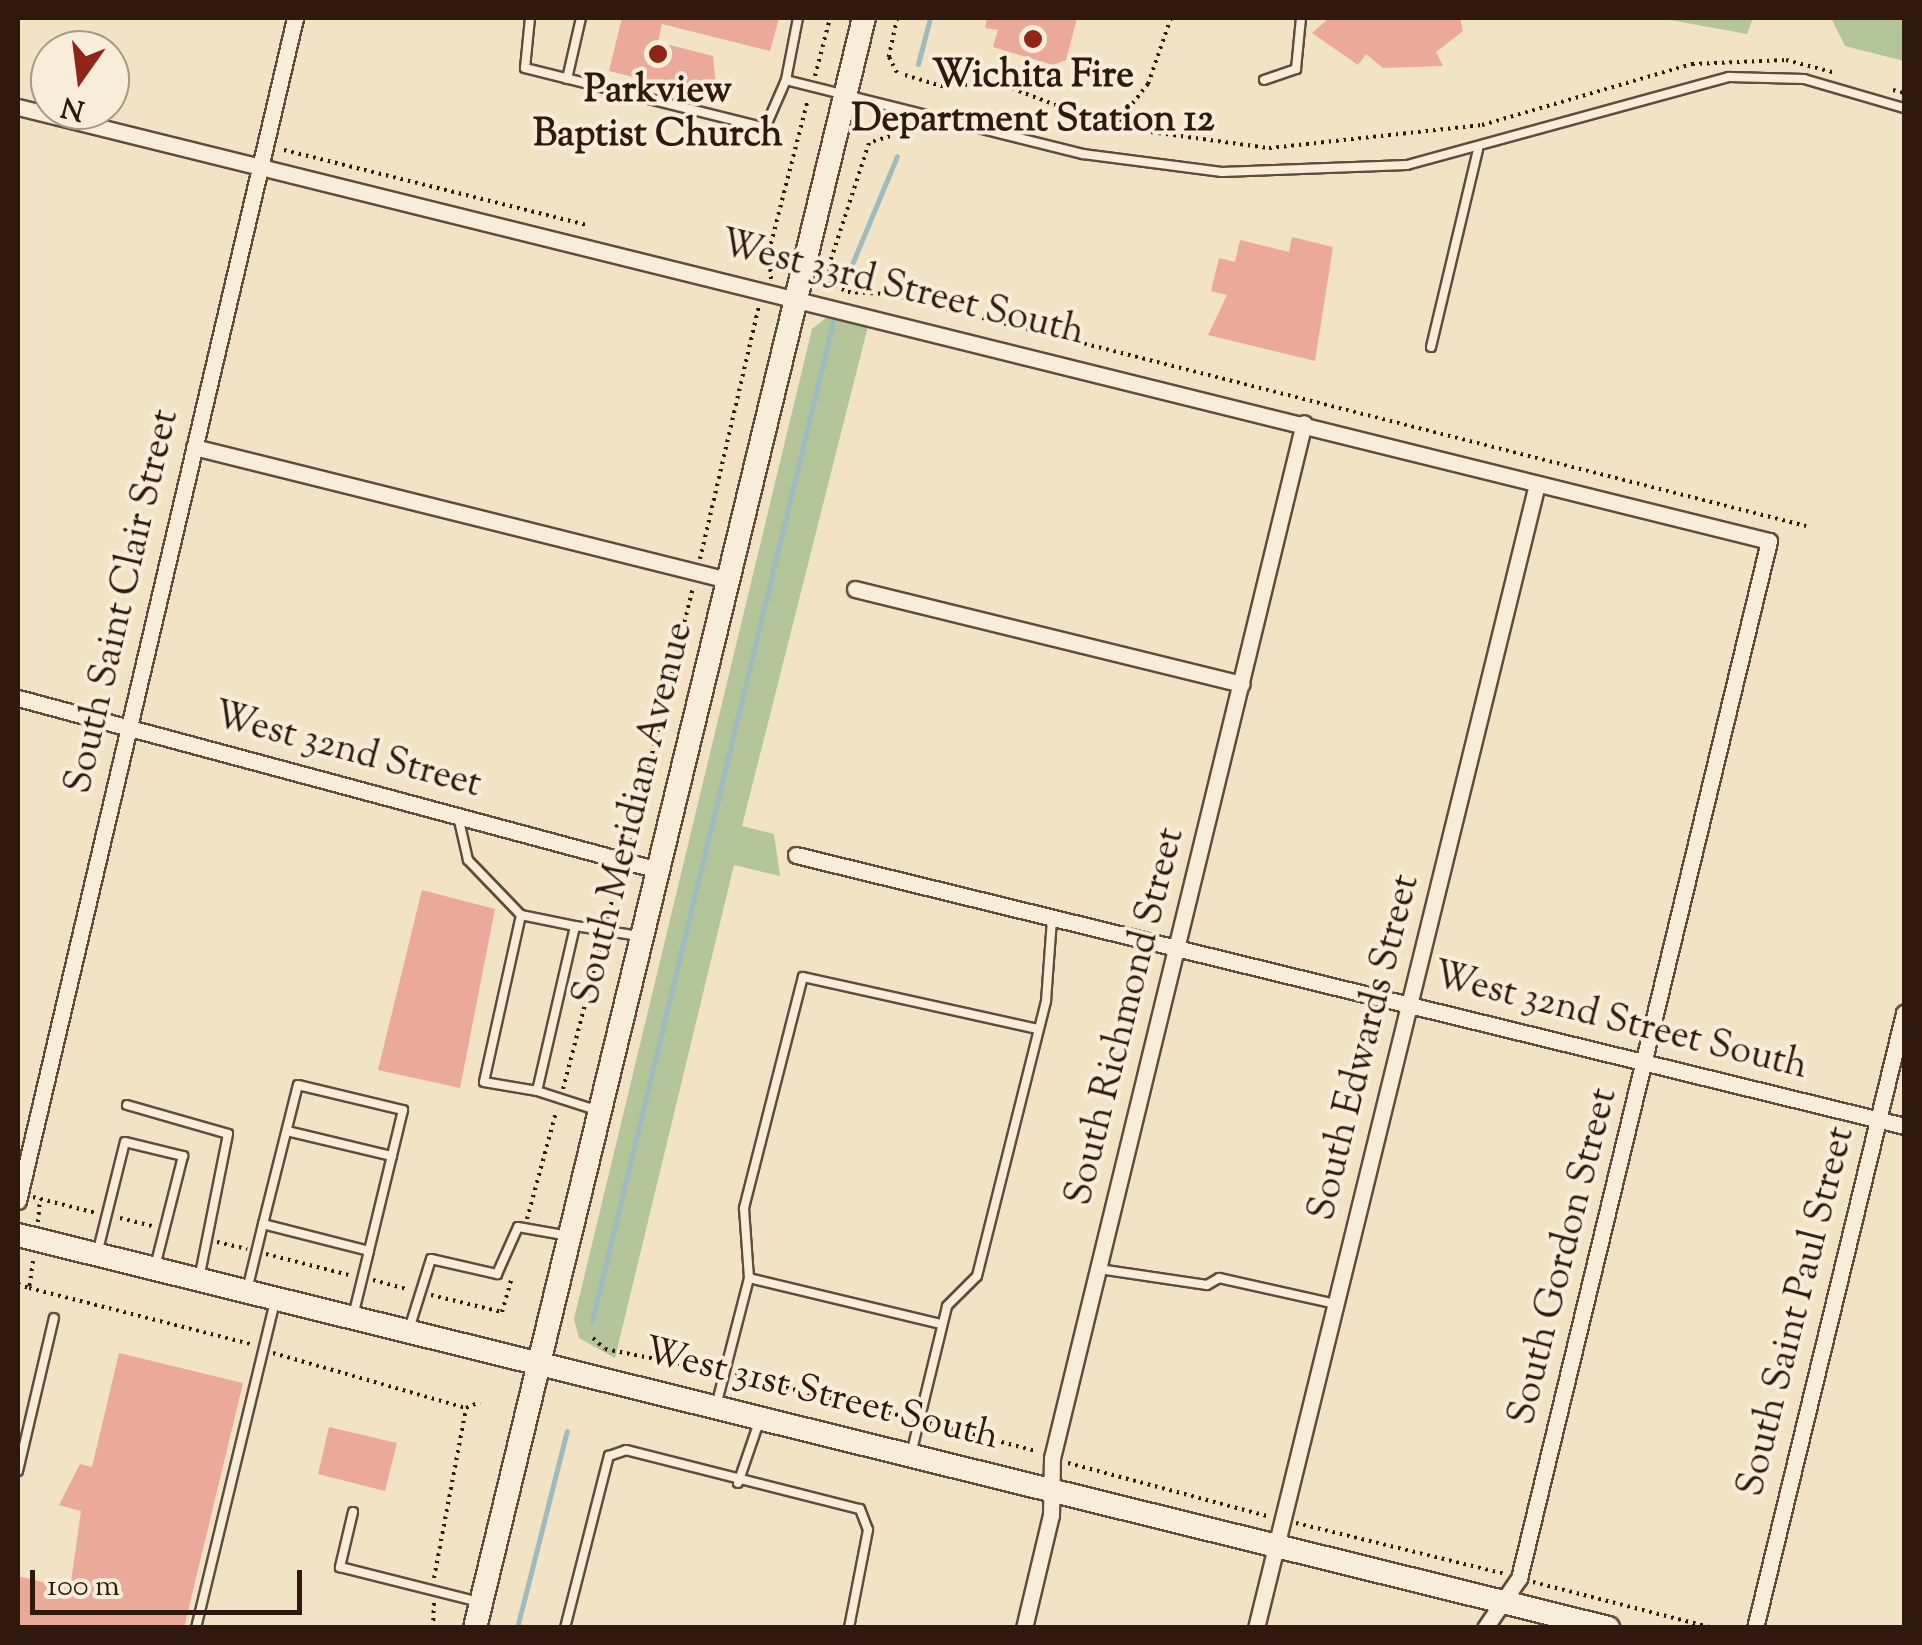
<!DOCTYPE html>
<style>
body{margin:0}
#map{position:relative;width:1922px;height:1645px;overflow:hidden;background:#f2e3c4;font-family:"Sorts Mill Goudy",serif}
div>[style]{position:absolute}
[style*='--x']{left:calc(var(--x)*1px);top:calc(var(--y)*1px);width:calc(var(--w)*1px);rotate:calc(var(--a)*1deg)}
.green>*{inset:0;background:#b4c599}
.stream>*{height:5px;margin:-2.5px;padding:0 2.5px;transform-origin:2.5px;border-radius:2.5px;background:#9fbbbe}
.building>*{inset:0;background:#eaa999}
.path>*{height:4px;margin-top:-2px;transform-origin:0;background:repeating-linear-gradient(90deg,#30180e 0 2.5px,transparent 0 7.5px)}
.roads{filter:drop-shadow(2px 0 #604b3c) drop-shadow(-2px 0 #604b3c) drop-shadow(0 2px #604b3c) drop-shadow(0 -2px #604b3c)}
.lane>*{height:8px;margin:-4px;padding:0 4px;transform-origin:4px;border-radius:4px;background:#f7edd9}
.street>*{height:15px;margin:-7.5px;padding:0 7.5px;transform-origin:7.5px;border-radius:7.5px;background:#f7edd9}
.secondary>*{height:22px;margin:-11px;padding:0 11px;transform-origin:11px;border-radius:11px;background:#f7edd9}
.dots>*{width:28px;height:28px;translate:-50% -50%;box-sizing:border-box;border:5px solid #f7edd9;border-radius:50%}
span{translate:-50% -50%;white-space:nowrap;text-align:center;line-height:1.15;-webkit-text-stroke:8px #f7edd9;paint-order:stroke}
.poi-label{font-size:38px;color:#30180e;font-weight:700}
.street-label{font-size:38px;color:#30180e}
.frame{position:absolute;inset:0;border:20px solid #30180e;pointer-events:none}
.north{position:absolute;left:30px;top:30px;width:100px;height:100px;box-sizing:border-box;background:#f7edd9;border:2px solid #a79888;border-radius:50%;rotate:194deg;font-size:28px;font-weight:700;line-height:40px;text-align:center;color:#30180e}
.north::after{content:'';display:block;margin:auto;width:35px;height:45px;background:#8f2418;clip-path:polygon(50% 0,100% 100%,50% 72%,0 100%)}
.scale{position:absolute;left:30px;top:1570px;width:272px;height:45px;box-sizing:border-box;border:5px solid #30180e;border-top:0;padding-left:12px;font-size:30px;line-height:35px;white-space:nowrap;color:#30180e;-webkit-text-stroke:8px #f7edd9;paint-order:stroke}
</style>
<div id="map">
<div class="green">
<i style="clip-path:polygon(1659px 18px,1753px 18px,1747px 34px)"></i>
<i style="clip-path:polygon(1831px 18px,1904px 18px,1904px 61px,1845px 46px)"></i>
<i style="clip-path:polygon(827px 317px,868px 326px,742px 826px,774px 834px,780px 876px,734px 865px,615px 1358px,579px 1338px,574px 1319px,812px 329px)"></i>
</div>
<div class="stream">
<i style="--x:918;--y:64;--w:48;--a:-75.4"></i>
<i style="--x:845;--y:281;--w:135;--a:-67.4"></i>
<i style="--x:592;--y:1321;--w:1028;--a:-76.44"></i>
<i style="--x:517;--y:1628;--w:203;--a:-75.8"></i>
</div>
<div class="building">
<i style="clip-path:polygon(622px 18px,779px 18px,770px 51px,662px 24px,658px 42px,713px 56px,716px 85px,703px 94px,609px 71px)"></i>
<i style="clip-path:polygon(987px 18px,1077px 18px,1066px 60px,1053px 65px,993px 47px,998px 30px,985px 28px)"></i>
<i style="clip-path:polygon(1329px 18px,1460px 18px,1463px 31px,1436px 52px,1443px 66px,1383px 68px,1366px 54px,1358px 65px,1312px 33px)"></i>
<i style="clip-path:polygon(1292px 237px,1333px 247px,1315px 361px,1208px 335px,1227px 295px,1211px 291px,1219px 258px,1235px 262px,1240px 240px,1289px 252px)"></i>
<i style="clip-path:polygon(422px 890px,495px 909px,460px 1088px,378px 1070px)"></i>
<i style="clip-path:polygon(119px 1353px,243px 1383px,184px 1628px,18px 1628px,18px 1576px,70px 1589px,81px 1511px,59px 1505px,80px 1464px,92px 1467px)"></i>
<i style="clip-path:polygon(329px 1427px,397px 1443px,385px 1491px,318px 1474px)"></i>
</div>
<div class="path">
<i style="--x:897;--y:18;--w:40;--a:102"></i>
<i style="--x:889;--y:57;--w:18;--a:63"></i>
<i style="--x:905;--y:75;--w:39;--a:17"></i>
<i style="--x:942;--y:86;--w:56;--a:-3.1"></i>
<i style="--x:998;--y:83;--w:124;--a:20.8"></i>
<i style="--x:1114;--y:127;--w:156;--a:7.7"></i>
<i style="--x:1269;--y:148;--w:214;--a:-6.2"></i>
<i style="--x:1482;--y:125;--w:219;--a:-16.2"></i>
<i style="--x:1692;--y:64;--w:94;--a:-2.4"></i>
<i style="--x:1786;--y:60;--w:52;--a:14.6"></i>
<i style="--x:815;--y:76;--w:60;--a:-75.5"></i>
<i style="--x:1893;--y:90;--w:11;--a:15"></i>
<i style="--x:1114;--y:127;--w:55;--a:-51.7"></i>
<i style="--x:1148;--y:84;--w:70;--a:-70.8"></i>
<i style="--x:890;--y:136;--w:22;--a:162"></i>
<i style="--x:869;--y:143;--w:125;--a:108.1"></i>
<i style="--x:830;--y:262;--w:21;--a:95"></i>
<i style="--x:828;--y:283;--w:22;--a:24"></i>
<i style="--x:848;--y:292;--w:40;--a:2.9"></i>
<i style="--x:888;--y:294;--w:947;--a:14.18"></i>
<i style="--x:284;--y:150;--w:312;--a:13.9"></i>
<i style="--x:771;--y:279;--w:28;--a:-94"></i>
<i style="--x:769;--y:251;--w:157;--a:-75.6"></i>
<i style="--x:700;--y:559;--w:260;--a:-76.9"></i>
<i style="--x:629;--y:848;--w:269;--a:-76.2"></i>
<i style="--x:607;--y:919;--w:46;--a:-74.7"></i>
<i style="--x:563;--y:1089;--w:151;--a:-75.4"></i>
<i style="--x:33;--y:1197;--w:65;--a:14.3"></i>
<i style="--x:120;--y:1218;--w:36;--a:14"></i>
<i style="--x:527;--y:1219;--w:111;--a:-74.8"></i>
<i style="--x:38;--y:1222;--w:23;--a:-85"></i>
<i style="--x:217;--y:1242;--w:31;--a:13"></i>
<i style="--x:266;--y:1254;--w:86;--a:14.2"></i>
<i style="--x:33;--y:1261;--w:27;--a:98"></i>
<i style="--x:29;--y:1288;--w:228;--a:14.2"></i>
<i style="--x:373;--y:1280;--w:35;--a:15"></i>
<i style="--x:18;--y:1284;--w:12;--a:20"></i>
<i style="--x:431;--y:1295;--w:73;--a:13.5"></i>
<i style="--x:502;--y:1312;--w:37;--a:-74"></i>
<i style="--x:593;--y:1338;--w:16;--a:43"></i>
<i style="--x:605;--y:1349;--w:108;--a:11.2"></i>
<i style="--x:273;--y:1353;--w:201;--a:15.9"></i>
<i style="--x:466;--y:1408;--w:15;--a:-23"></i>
<i style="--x:735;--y:1375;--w:176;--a:13.8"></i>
<i style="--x:929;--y:1423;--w:111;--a:14.7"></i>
<i style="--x:1068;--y:1463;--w:206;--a:14.9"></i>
<i style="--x:1296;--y:1523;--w:215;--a:13.7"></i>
<i style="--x:434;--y:1578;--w:173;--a:-79.3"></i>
<i style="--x:1533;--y:1582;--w:186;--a:14.3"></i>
<i style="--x:433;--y:1628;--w:26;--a:-88"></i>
</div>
<div class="roads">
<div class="lane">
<i style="--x:530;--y:18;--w:50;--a:95.7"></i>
<i style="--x:525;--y:68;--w:247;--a:14"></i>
<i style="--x:765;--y:128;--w:52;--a:-66.4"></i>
<i style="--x:798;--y:18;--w:63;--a:101"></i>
<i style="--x:786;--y:80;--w:306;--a:14"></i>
<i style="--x:1083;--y:154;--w:140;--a:7.4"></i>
<i style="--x:1222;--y:172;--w:185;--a:-2.2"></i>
<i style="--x:1407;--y:165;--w:334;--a:-15.3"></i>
<i style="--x:1729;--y:77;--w:75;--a:1.5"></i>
<i style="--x:1804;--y:79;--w:104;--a:16.2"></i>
<i style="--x:567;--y:79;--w:63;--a:-77.1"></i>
<i style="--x:1264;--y:80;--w:34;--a:-19"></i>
<i style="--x:1296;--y:69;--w:51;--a:-84.4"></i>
<i style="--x:1431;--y:347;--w:203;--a:-76.6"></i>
<i style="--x:458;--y:816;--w:45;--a:77.2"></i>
<i style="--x:468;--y:860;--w:76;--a:46.1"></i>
<i style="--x:521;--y:915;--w:55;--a:11.5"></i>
<i style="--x:521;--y:915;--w:171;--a:102.5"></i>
<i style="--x:484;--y:1082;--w:54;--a:9.6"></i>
<i style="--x:127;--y:1105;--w:105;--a:16"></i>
<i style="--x:228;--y:1134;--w:143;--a:101.3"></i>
<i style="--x:596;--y:1110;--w:62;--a:-162.1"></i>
<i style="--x:537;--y:1091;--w:169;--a:-77"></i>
<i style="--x:575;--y:926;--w:65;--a:8.9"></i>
<i style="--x:287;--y:1131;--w:108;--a:13.4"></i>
<i style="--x:263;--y:1224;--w:143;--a:-75.9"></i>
<i style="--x:298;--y:1085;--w:108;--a:13.4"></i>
<i style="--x:403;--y:1110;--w:145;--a:103.6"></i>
<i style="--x:98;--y:1250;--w:111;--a:-76"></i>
<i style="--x:125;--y:1142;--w:60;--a:13.6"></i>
<i style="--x:183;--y:1156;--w:110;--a:104.2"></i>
<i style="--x:1099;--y:1269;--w:109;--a:8.4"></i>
<i style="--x:1207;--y:1285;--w:14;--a:-30"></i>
<i style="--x:1219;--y:1278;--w:119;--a:12.6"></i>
<i style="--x:749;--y:1278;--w:197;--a:13.5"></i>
<i style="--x:248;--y:1286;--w:64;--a:-76.4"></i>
<i style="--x:263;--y:1224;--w:109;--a:14.3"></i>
<i style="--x:369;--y:1251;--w:67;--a:103.8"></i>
<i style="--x:410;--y:1326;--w:70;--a:-72.6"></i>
<i style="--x:431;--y:1259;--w:68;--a:12.8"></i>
<i style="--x:497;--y:1274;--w:51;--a:-65.9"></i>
<i style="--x:518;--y:1227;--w:52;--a:10"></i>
<i style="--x:717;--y:1402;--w:128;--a:-75.5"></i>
<i style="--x:749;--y:1278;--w:70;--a:-94.1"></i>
<i style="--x:744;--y:1208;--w:238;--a:-75.7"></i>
<i style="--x:803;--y:977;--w:241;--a:12.5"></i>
<i style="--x:912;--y:1450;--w:148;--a:-76.3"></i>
<i style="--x:947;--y:1306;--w:42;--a:-45"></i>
<i style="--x:977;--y:1276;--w:284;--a:-75.9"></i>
<i style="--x:1046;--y:1001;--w:81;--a:-85.8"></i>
<i style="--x:18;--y:1471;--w:157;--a:-76.8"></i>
<i style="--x:738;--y:1483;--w:65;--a:-71"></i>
<i style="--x:353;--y:1512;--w:57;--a:103.3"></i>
<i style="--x:340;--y:1567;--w:143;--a:14.1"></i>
<i style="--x:196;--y:1628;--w:335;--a:-76.4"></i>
<i style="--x:565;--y:1628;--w:178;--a:-75.7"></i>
<i style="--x:609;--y:1456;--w:18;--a:-19"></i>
<i style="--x:626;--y:1450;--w:241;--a:14.2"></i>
<i style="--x:860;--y:1509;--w:22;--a:69"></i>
<i style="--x:868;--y:1530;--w:100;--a:101"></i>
</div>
<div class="street">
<i style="--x:18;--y:107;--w:1804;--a:13.92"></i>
<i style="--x:1769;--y:541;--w:1067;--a:103.55"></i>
<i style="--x:1519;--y:1578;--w:60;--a:124.2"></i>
<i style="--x:194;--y:447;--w:550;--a:13.99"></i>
<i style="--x:855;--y:589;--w:398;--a:13.8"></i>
<i style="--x:18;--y:698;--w:663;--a:15.04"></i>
<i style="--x:796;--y:855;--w:1141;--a:13.74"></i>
<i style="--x:18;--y:1201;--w:1215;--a:-76.82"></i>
<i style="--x:1024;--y:1628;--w:116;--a:-76.6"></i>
<i style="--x:1051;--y:1515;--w:57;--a:-89"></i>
<i style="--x:1052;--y:1458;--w:1065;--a:-76.32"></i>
<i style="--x:1256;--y:1628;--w:1178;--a:-76.2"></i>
<i style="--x:1755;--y:1628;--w:633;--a:-76.38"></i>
</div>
<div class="secondary">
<i style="--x:18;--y:1235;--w:1638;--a:13.88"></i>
<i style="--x:475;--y:1628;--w:1656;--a:-76.42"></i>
</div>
</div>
<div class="dots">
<i style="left:1033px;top:39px;background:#8f2418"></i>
<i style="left:658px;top:54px;background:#8f2418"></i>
</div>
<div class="poi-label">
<span style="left:1033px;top:100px">Wichita Fire<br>Department Station 12</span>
<span style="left:658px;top:115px">Parkview<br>Baptist Church</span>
</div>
<div class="street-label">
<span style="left:902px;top:290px;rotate:14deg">West 33rd Street South</span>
<span style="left:124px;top:602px;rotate:-77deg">South Saint Clair Street</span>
<span style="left:347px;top:752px;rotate:15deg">West 32nd Street</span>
<span style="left:635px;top:814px;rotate:-76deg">South Meridian Avenue</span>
<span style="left:1127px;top:1017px;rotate:-76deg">South Richmond Street</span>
<span style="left:1620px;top:1023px;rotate:14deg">West 32nd Street South</span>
<span style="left:1366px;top:1048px;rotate:-76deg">South Edwards Street</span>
<span style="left:1565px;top:1257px;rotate:-76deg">South Gordon Street</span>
<span style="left:1798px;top:1312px;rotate:-76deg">South Saint Paul Street</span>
<span style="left:821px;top:1396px;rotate:14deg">West 31st Street South</span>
</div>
<div class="frame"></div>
<div class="north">N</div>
<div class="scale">100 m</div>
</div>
